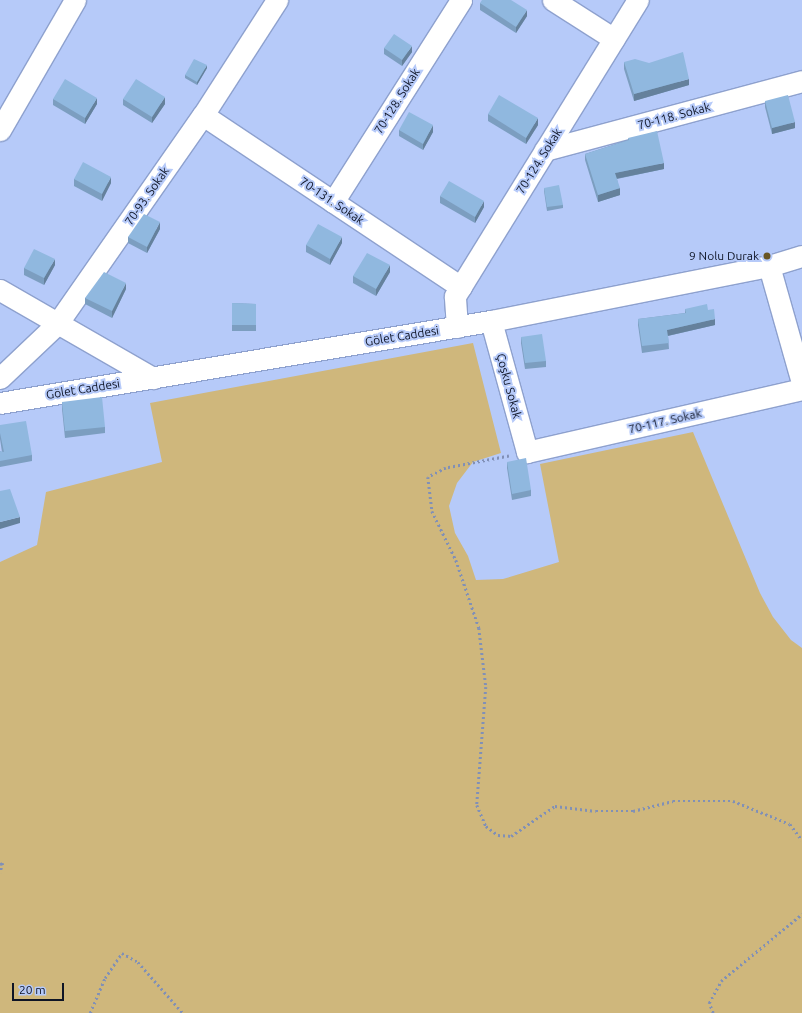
<!DOCTYPE html>
<meta charset="utf-8">
<style>
body{margin:0}
#map{position:relative;width:802px;height:1013px;overflow:hidden;background:#b6caf9;font-family:Ubuntu,sans-serif}
div>[style]{position:absolute}
[style*='--x']{left:calc(var(--x)*1px);top:calc(var(--y)*1px);width:calc(var(--w)*1px);rotate:calc(var(--a)*1deg)}
.green>*{inset:0;background:#cfb77c}
.path>*{height:2.5px;margin-top:-1.25px;transform-origin:0;background:repeating-linear-gradient(90deg,#8190b6 0 2px,transparent 0 5px)}
.roads{filter:drop-shadow(1px 0 #8ea1ce) drop-shadow(-1px 0 #8ea1ce) drop-shadow(0 1px #8ea1ce) drop-shadow(0 -1px #8ea1ce)}
.minor>*{height:21px;margin:-10.5px;padding:0 10.5px;transform-origin:10.5px;border-radius:10.5px;background:#fff}
.wall>*{inset:0;background:#7c9ec0}
.shaded-wall>*{inset:0;background:#65819c}
.building>*{inset:0;background:#90b8df}
.dots>*{width:11px;height:11px;translate:-50% -50%;box-sizing:border-box;border:2px solid #b6caf9;border-radius:50%}
span{translate:-50% -50%;white-space:nowrap;text-align:center;line-height:1.15;-webkit-text-stroke:4px #b6caf9;paint-order:stroke}
.street-label{font-size:12px;color:#0e1425}
.poi-label{font-size:12px;color:#0e1425}
.right{translate:-100% -50%;text-align:right}
.scale{position:absolute;left:12px;top:983px;width:52px;height:18px;box-sizing:border-box;border:2px solid #0e1425;border-top:0;padding-left:5px;font-size:12px;line-height:14px;white-space:nowrap;color:#0e1425;-webkit-text-stroke:3px #b6caf9;paint-order:stroke}
</style>
<div id="map">
<div class="green">
<i style="clip-path:polygon(473px 343px,501px 453px,473px 462px,457px 483px,449px 506px,455px 533px,468px 556px,476px 580px,503px 579px,559px 562px,540px 464px,693px 432px,760px 593px,773px 617px,791px 640px,802px 648px,802px 1013px,0 1013px,0 562px,37px 545px,46px 492px,162px 462px,150px 403px)"></i>
</div>
<div class="path">
<i style="--x:509;--y:456;--w:64;--a:169.2"></i>
<i style="--x:446;--y:468;--w:20;--a:153"></i>
<i style="--x:428;--y:477;--w:34;--a:83"></i>
<i style="--x:432;--y:511;--w:55;--a:63.9"></i>
<i style="--x:456;--y:560;--w:72;--a:71.3"></i>
<i style="--x:479;--y:628;--w:59;--a:83.2"></i>
<i style="--x:486;--y:687;--w:118;--a:94.4"></i>
<i style="--x:477;--y:805;--w:23;--a:67"></i>
<i style="--x:486;--y:826;--w:15;--a:37"></i>
<i style="--x:498;--y:835;--w:13;--a:4"></i>
<i style="--x:511;--y:836;--w:53;--a:-34.3"></i>
<i style="--x:555;--y:806;--w:41;--a:7"></i>
<i style="--x:596;--y:811;--w:37;--a:0"></i>
<i style="--x:633;--y:811;--w:41;--a:-14"></i>
<i style="--x:673;--y:801;--w:60;--a:0"></i>
<i style="--x:733;--y:801;--w:61;--a:22"></i>
<i style="--x:790;--y:824;--w:20;--a:53"></i>
<i style="--x:0;--y:864;--w:3;--a:-18"></i>
<i style="--x:3;--y:863;--w:10;--a:107"></i>
<i style="--x:90;--y:1013;--w:38;--a:-67"></i>
<i style="--x:105;--y:978;--w:30;--a:-56"></i>
<i style="--x:122;--y:953;--w:18;--a:29"></i>
<i style="--x:138;--y:962;--w:68;--a:48.6"></i>
<i style="--x:713;--y:1013;--w:11;--a:-112"></i>
<i style="--x:709;--y:1003;--w:25;--a:-61"></i>
<i style="--x:721;--y:981;--w:105;--a:-39.6"></i>
</div>
<div class="roads">
<div class="minor">
<i style="--x:553;--y:0;--w:72;--a:32.6"></i>
<i style="--x:203;--y:115;--w:310;--a:33.7"></i>
<i style="--x:0;--y:130;--w:150;--a:-60"></i>
<i style="--x:545;--y:150;--w:266;--a:-15"></i>
<i style="--x:333;--y:202;--w:239;--a:-57.6"></i>
<i style="--x:769;--y:266;--w:122;--a:74.2"></i>
<i style="--x:0;--y:290;--w:177;--a:29.9"></i>
<i style="--x:491;--y:321;--w:136;--a:74.6"></i>
<i style="--x:527;--y:452;--w:282;--a:-12.9"></i>
<i style="--x:457;--y:327;--w:31;--a:-94"></i>
<i style="--x:455;--y:296;--w:348;--a:-58.3"></i>
<i style="--x:0;--y:378;--w:79;--a:-43.5"></i>
<i style="--x:57;--y:324;--w:255;--a:-55.1"></i>
<i style="--x:203;--y:115;--w:137;--a:-57.2"></i>
<i style="--x:0;--y:403;--w:498;--a:-9.5"></i>
<i style="--x:491;--y:321;--w:283;--a:-11.2"></i>
<i style="--x:769;--y:266;--w:34;--a:-17"></i>
</div>
</div>
<div class="wall">
<i style="clip-path:polygon(480px 3px,527px 16px,516px 33px,480px 10px)"></i>
<i style="clip-path:polygon(384px 48px,412px 52px,402px 66px,384px 54px)"></i>
<i style="clip-path:polygon(624px 62px,689px 85px,634px 101px,624px 69px)"></i>
<i style="clip-path:polygon(207px 68px,197px 85px,185px 78px,185px 75px)"></i>
<i style="clip-path:polygon(53px 99px,97px 104px,85px 124px,53px 105px)"></i>
<i style="clip-path:polygon(123px 99px,165px 104px,152px 123px,123px 105px)"></i>
<i style="clip-path:polygon(765px 101px,795px 128px,772px 134px,765px 107px)"></i>
<i style="clip-path:polygon(488px 114px,538px 125px,526px 144px,488px 121px)"></i>
<i style="clip-path:polygon(399px 130px,433px 132px,423px 150px,399px 136px)"></i>
<i style="clip-path:polygon(628px 138px,664px 169px,617px 179px,620px 195px,598px 202px,585px 160px,585px 154px,628px 140px)"></i>
<i style="clip-path:polygon(74px 179px,111px 183px,102px 201px,74px 186px)"></i>
<i style="clip-path:polygon(544px 188px,563px 205px,563px 208px,547px 211px,544px 191px)"></i>
<i style="clip-path:polygon(440px 196px,484px 207px,475px 223px,440px 203px)"></i>
<i style="clip-path:polygon(160px 229px,147px 253px,128px 243px,128px 237px)"></i>
<i style="clip-path:polygon(342px 243px,330px 265px,306px 252px,306px 245px)"></i>
<i style="clip-path:polygon(55px 265px,44px 285px,24px 275px,24px 268px)"></i>
<i style="clip-path:polygon(390px 272px,376px 296px,353px 283px,353px 276px)"></i>
<i style="clip-path:polygon(126px 289px,112px 318px,85px 304px,85px 298px)"></i>
<i style="clip-path:polygon(232px 303px,256px 304px,256px 331px,232px 331px)"></i>
<i style="clip-path:polygon(685px 309px,708px 310px,715px 325px,668px 336px,669px 349px,642px 353px,638px 325px,638px 319px,685px 313px)"></i>
<i style="clip-path:polygon(521px 337px,546px 361px,546px 367px,525px 369px,521px 343px)"></i>
<i style="clip-path:polygon(62px 402px,105px 427px,105px 433px,65px 438px,62px 409px)"></i>
<i style="clip-path:polygon(0 425px,32px 455px,32px 461px,0 467px,0 451px,2px 452px,0 439px)"></i>
<i style="clip-path:polygon(507px 462px,531px 490px,531px 496px,512px 500px,507px 468px)"></i>
</div>
<div class="shaded-wall">
<i style="clip-path:polygon(527px 10px,527px 16px,516px 33px,516px 27px)"></i>
<i style="clip-path:polygon(412px 46px,412px 52px,402px 66px,402px 60px)"></i>
<i style="clip-path:polygon(207px 65px,207px 68px,197px 85px,197px 82px)"></i>
<i style="clip-path:polygon(689px 79px,689px 85px,634px 101px,634px 94px)"></i>
<i style="clip-path:polygon(165px 97px,165px 104px,152px 123px,152px 117px)"></i>
<i style="clip-path:polygon(97px 98px,97px 104px,85px 124px,85px 118px)"></i>
<i style="clip-path:polygon(538px 118px,538px 125px,526px 144px,526px 138px)"></i>
<i style="clip-path:polygon(795px 122px,795px 128px,772px 134px,772px 128px)"></i>
<i style="clip-path:polygon(433px 125px,433px 132px,423px 150px,423px 144px)"></i>
<i style="clip-path:polygon(664px 163px,664px 169px,615px 179px,615px 173px)"></i>
<i style="clip-path:polygon(111px 177px,111px 183px,102px 201px,102px 194px)"></i>
<i style="clip-path:polygon(620px 188px,620px 195px,598px 202px,598px 195px)"></i>
<i style="clip-path:polygon(484px 201px,484px 207px,475px 223px,475px 217px)"></i>
<i style="clip-path:polygon(160px 222px,160px 229px,147px 253px,147px 247px)"></i>
<i style="clip-path:polygon(342px 237px,342px 243px,330px 265px,330px 259px)"></i>
<i style="clip-path:polygon(55px 259px,55px 265px,44px 285px,44px 278px)"></i>
<i style="clip-path:polygon(390px 265px,390px 272px,376px 296px,376px 289px)"></i>
<i style="clip-path:polygon(126px 283px,126px 289px,112px 318px,112px 311px)"></i>
<i style="clip-path:polygon(715px 319px,715px 325px,667px 336px,667px 330px)"></i>
<i style="clip-path:polygon(20px 517px,20px 523px,0 529px,0 522px)"></i>
</div>
<div class="building">
<i style="clip-path:polygon(482px 0,511px 0,527px 10px,516px 27px,480px 3px)"></i>
<i style="clip-path:polygon(394px 34px,412px 46px,402px 60px,384px 48px)"></i>
<i style="clip-path:polygon(683px 52px,689px 79px,634px 94px,624px 62px,635px 59px,649px 63px)"></i>
<i style="clip-path:polygon(194px 59px,207px 65px,197px 82px,185px 75px)"></i>
<i style="clip-path:polygon(65px 79px,97px 98px,85px 118px,53px 99px)"></i>
<i style="clip-path:polygon(136px 79px,165px 97px,152px 117px,123px 99px)"></i>
<i style="clip-path:polygon(499px 95px,538px 118px,526px 138px,488px 114px)"></i>
<i style="clip-path:polygon(788px 95px,795px 122px,772px 128px,765px 101px)"></i>
<i style="clip-path:polygon(409px 112px,433px 125px,423px 144px,399px 130px)"></i>
<i style="clip-path:polygon(657px 131px,664px 163px,615px 173px,620px 188px,598px 195px,585px 154px,629px 140px,628px 138px)"></i>
<i style="clip-path:polygon(83px 162px,111px 177px,102px 194px,74px 179px)"></i>
<i style="clip-path:polygon(449px 181px,484px 201px,475px 217px,440px 196px)"></i>
<i style="clip-path:polygon(559px 185px,563px 205px,547px 207px,544px 188px)"></i>
<i style="clip-path:polygon(144px 214px,160px 222px,147px 247px,128px 237px)"></i>
<i style="clip-path:polygon(318px 224px,342px 237px,330px 259px,306px 245px)"></i>
<i style="clip-path:polygon(34px 249px,55px 259px,44px 278px,24px 268px)"></i>
<i style="clip-path:polygon(367px 253px,390px 265px,376px 289px,353px 276px)"></i>
<i style="clip-path:polygon(104px 272px,126px 283px,112px 311px,85px 298px)"></i>
<i style="clip-path:polygon(232px 303px,256px 304px,256px 325px,232px 325px)"></i>
<i style="clip-path:polygon(707px 304px,708px 310px,714px 309px,715px 319px,667px 330px,669px 343px,642px 346px,638px 319px,686px 313px,685px 309px)"></i>
<i style="clip-path:polygon(542px 334px,546px 361px,525px 363px,521px 337px)"></i>
<i style="clip-path:polygon(102px 397px,105px 427px,65px 431px,62px 402px)"></i>
<i style="clip-path:polygon(26px 421px,32px 455px,0 461px,0 451px,4px 452px,0 433px,0 425px)"></i>
<i style="clip-path:polygon(526px 458px,531px 490px,512px 494px,507px 462px)"></i>
<i style="clip-path:polygon(10px 489px,20px 517px,0 522px,0 491px)"></i>
</div>
<div class="dots">
<i style="left:767px;top:256px;background:#695523"></i>
</div>
<div class="street-label">
<span style="left:397px;top:101px;rotate:-58deg">70-128. Sokak</span>
<span style="left:674px;top:116px;rotate:-15deg">70-118. Sokak</span>
<span style="left:539px;top:161px;rotate:-58deg">70-124. Sokak</span>
<span style="left:147px;top:196px;rotate:-55deg">70-93. Sokak</span>
<span style="left:332px;top:201px;rotate:34deg">70-131. Sokak</span>
<span style="left:402px;top:336px;rotate:-9deg">Gölet Caddesi</span>
<span style="left:509px;top:386px;rotate:75deg">Çoşku Sokak</span>
<span style="left:83px;top:389px;rotate:-9deg">Gölet Caddesi</span>
<span style="left:665px;top:421px;rotate:-13deg">70-117. Sokak</span>
</div>
<div class="poi-label">
<span class="right" style="left:759px;top:256px">9 Nolu Durak</span>
</div>
<div class="scale">20 m</div>
</div>
